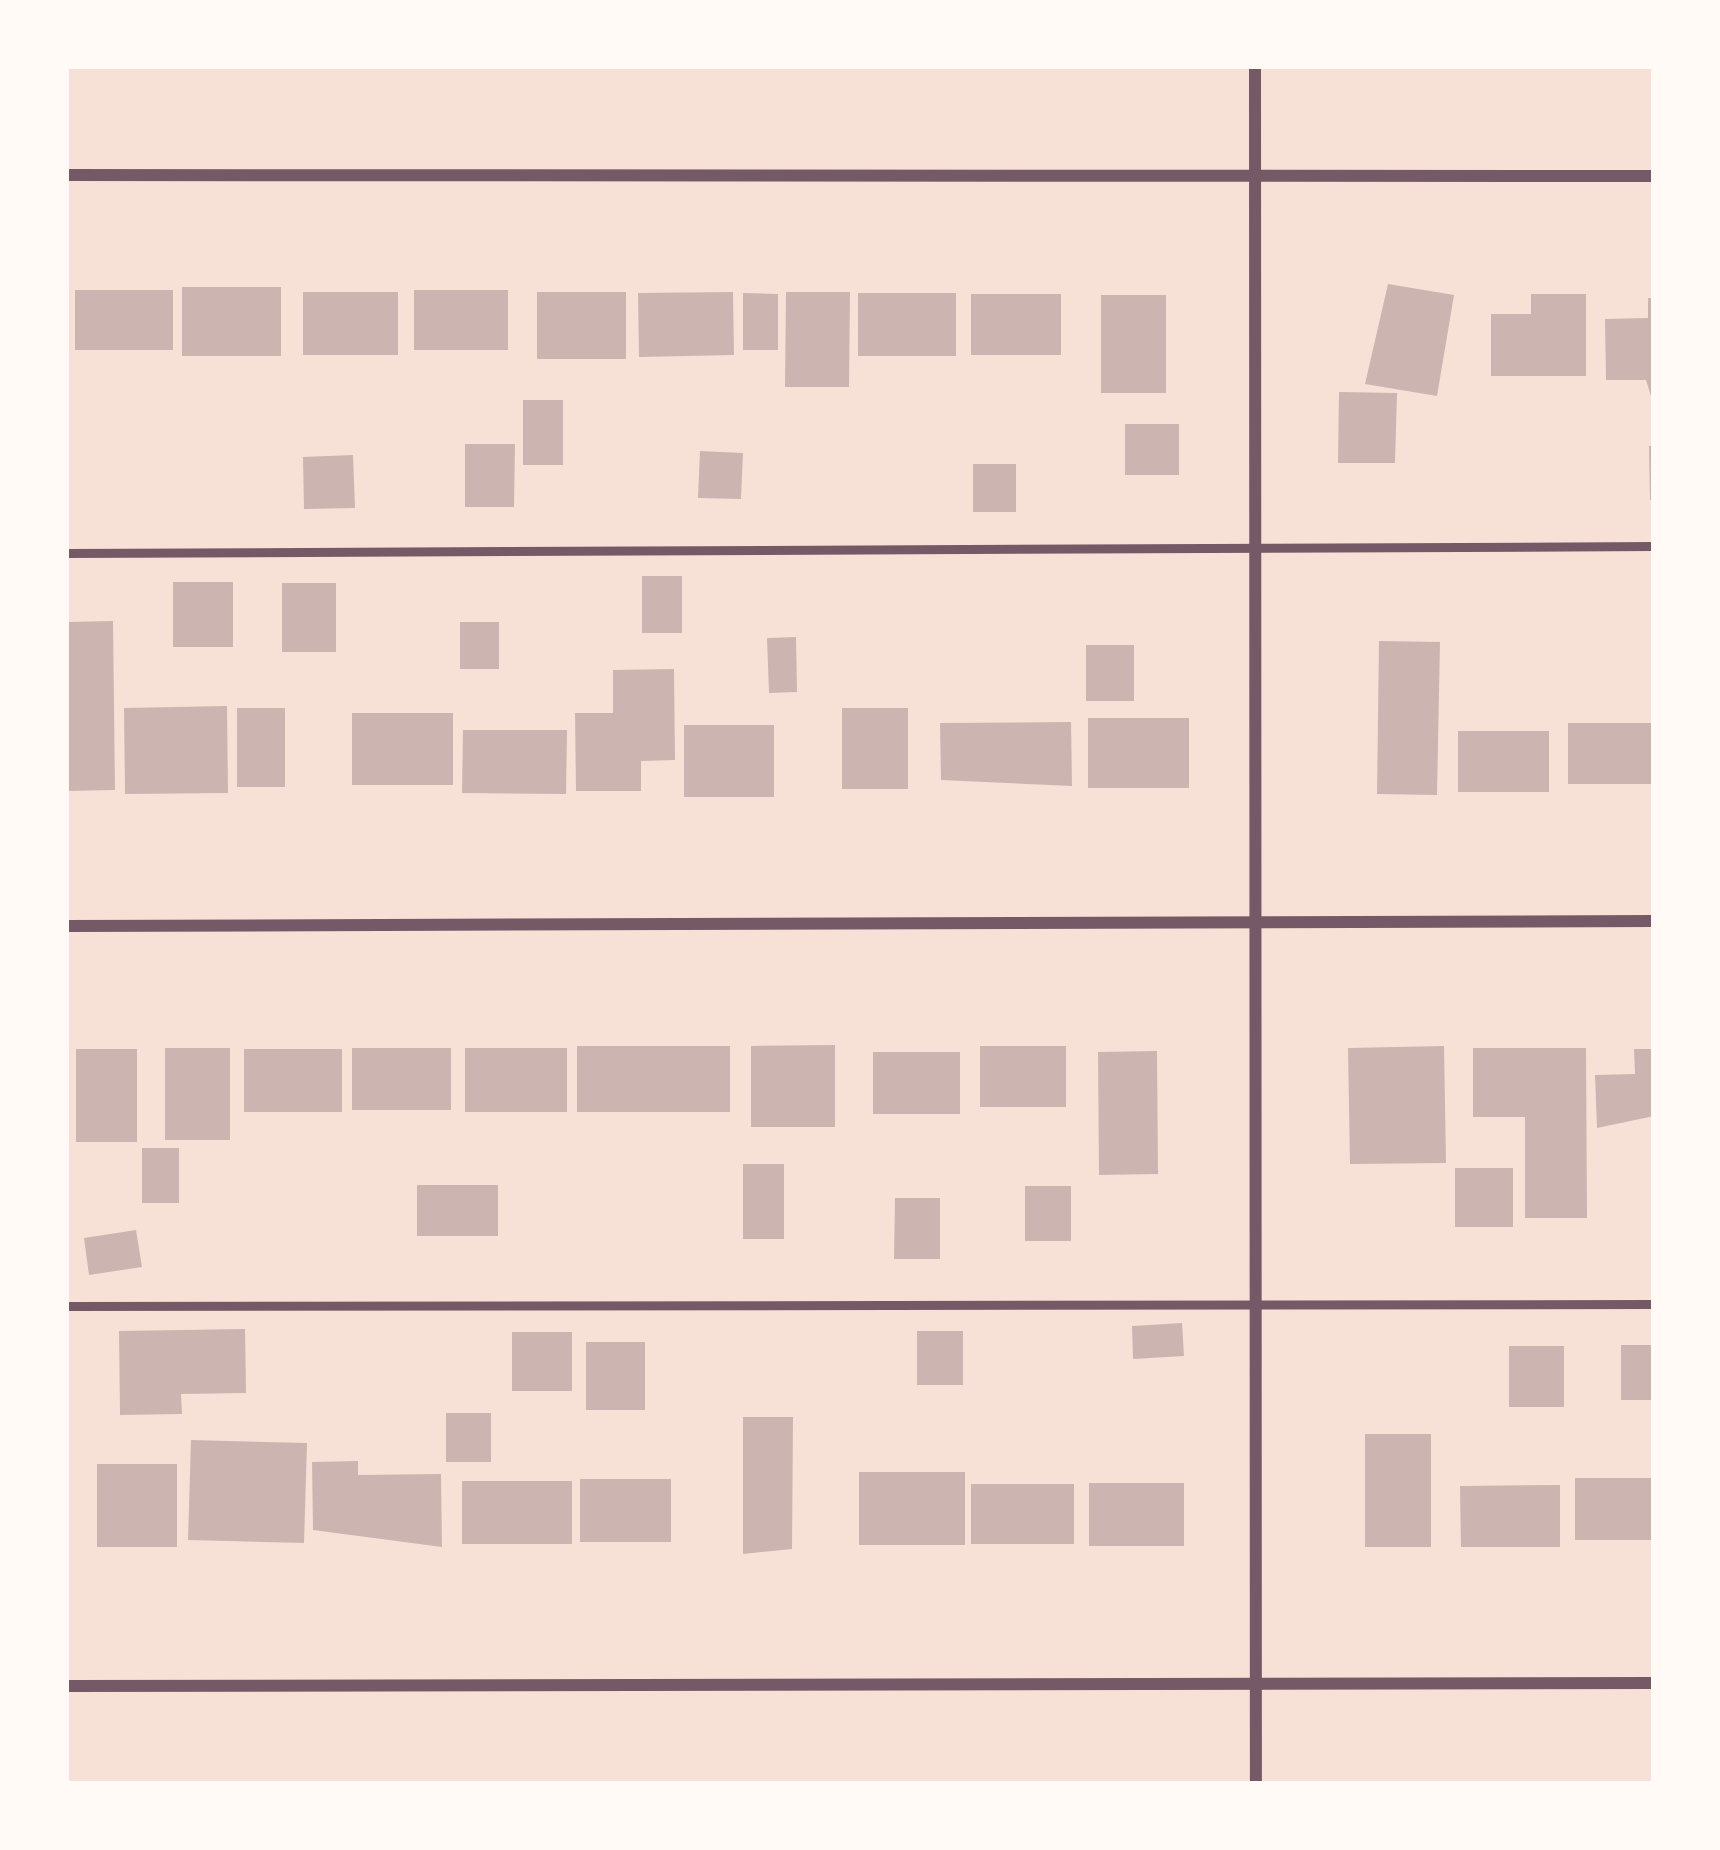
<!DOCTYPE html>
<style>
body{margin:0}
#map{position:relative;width:1720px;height:1850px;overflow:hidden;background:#f7e1d7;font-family:Mulish,sans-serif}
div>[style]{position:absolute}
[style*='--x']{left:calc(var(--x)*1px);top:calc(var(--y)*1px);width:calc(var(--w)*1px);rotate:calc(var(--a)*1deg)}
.building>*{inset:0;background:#ccb4b1}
.service>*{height:9px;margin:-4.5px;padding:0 4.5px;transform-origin:4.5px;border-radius:4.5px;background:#755966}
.minor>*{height:12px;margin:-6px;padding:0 6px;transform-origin:6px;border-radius:6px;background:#755966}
span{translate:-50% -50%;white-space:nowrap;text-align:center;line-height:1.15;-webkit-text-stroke:10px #fffaf5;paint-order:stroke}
.frame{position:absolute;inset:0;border:69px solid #fffaf5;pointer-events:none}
</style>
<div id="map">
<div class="building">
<i style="clip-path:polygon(1388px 284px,1454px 295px,1437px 396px,1365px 384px)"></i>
<i style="clip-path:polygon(182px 287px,281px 287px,281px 356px,182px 356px)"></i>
<i style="clip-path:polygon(75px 290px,173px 290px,173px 350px,75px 350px)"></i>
<i style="clip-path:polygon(414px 290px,508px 290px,508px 350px,414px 350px)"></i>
<i style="clip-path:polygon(303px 292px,398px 292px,398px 355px,303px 355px)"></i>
<i style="clip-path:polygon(537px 292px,626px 292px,626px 359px,537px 359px)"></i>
<i style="clip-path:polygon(733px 292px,734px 355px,639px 357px,638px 293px)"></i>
<i style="clip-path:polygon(786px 292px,850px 292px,849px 387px,785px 387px)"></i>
<i style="clip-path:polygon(743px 293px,778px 294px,778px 350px,743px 350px)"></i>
<i style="clip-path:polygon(858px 293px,956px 293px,956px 356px,858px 356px)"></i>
<i style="clip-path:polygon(971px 294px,1061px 294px,1061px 355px,971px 355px)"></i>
<i style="clip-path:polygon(1531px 294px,1586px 294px,1586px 376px,1491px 376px,1491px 314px,1531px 314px)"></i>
<i style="clip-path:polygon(1101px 295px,1166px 295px,1166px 393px,1101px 393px)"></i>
<i style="clip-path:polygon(1648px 298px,1654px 298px,1654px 406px,1646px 380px,1606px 380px,1605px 319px,1648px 318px)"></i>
<i style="clip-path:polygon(1339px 392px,1397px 393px,1395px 463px,1338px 463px)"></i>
<i style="clip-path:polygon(523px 400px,563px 400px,563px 465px,523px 465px)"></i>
<i style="clip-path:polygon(1125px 424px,1179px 424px,1179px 475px,1125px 475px)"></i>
<i style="clip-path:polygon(465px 444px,515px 444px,514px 507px,465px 507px)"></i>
<i style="clip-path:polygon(1649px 446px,1654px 446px,1654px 500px,1650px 500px)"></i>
<i style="clip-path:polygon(700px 451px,743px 453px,741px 499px,698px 498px)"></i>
<i style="clip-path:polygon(353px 455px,355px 508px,304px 509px,303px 457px)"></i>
<i style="clip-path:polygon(973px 464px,1016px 464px,1016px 512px,973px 512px)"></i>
<i style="clip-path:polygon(642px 576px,682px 576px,682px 633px,642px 633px)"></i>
<i style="clip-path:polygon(173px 582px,233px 582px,233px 647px,173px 647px)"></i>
<i style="clip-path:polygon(282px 583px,336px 583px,336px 652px,282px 652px)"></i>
<i style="clip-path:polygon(113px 621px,115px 790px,66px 791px,66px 622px)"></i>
<i style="clip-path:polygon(460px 622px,499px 622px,499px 669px,460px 669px)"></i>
<i style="clip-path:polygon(796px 637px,797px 692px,769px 693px,767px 638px)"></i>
<i style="clip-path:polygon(1379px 641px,1440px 642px,1437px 795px,1377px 794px)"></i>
<i style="clip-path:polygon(1086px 645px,1134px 645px,1134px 701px,1086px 701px)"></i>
<i style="clip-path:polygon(674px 669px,675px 760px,641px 761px,641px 791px,576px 791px,575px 713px,613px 713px,613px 670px)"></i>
<i style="clip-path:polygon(227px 706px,228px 793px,125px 794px,124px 708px)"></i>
<i style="clip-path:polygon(237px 708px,285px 708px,285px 787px,237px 787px)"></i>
<i style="clip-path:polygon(842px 708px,908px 708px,908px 789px,842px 789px)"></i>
<i style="clip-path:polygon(352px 713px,453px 713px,453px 785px,352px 785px)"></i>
<i style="clip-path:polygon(1088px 718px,1189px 718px,1189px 788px,1088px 788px)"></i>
<i style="clip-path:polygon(1071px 722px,1072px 786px,941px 780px,940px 723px)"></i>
<i style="clip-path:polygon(1568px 723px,1654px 723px,1654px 784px,1568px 784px)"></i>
<i style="clip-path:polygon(684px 725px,774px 725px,774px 797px,684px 797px)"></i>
<i style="clip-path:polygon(463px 730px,567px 730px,566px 794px,462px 793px)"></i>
<i style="clip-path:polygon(1458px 731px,1549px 731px,1549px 792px,1458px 792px)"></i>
<i style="clip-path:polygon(835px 1045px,835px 1127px,751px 1127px,751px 1046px)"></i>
<i style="clip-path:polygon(577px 1046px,730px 1046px,730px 1112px,577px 1112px)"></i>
<i style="clip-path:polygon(980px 1046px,1066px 1046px,1066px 1107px,980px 1107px)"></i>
<i style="clip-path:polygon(1444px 1046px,1446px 1163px,1350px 1164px,1348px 1048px)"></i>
<i style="clip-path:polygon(165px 1048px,230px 1048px,230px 1140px,165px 1140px)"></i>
<i style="clip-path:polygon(352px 1048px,451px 1048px,451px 1110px,352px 1110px)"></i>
<i style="clip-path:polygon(465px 1048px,567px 1048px,567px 1112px,465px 1112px)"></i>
<i style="clip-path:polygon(1473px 1048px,1586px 1048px,1587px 1218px,1525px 1218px,1525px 1117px,1473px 1117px)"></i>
<i style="clip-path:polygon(76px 1049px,137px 1049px,137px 1142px,76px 1142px)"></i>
<i style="clip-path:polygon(244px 1049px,342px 1049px,342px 1112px,244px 1112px)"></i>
<i style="clip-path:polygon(1634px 1049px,1654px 1049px,1654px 1116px,1597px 1128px,1595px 1075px,1635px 1074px)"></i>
<i style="clip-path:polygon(1157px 1051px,1158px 1174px,1099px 1175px,1098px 1052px)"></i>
<i style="clip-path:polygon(873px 1052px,960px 1052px,960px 1114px,873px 1114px)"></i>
<i style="clip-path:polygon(142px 1148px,179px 1148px,179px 1203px,142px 1203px)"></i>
<i style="clip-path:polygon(743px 1164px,784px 1164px,784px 1239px,743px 1239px)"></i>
<i style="clip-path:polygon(1455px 1168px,1513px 1168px,1513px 1227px,1455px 1227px)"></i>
<i style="clip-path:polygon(417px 1185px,498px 1185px,498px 1236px,417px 1236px)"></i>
<i style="clip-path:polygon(1025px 1186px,1071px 1186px,1071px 1241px,1025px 1241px)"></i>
<i style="clip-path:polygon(895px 1198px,940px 1198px,940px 1259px,894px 1259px)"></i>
<i style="clip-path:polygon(136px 1230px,142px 1267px,89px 1275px,84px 1238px)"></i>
<i style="clip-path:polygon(1182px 1323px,1184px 1356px,1133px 1359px,1132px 1326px)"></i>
<i style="clip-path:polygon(245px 1329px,246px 1393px,181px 1394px,182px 1414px,120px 1415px,119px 1331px)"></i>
<i style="clip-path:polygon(917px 1331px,963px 1331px,963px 1385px,917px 1385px)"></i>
<i style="clip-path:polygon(512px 1332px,572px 1332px,572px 1391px,512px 1391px)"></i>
<i style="clip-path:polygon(586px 1342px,645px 1342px,645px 1410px,586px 1410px)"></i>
<i style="clip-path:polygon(1621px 1345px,1654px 1345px,1654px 1400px,1621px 1400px)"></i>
<i style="clip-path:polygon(1509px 1346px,1564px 1346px,1564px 1407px,1509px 1407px)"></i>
<i style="clip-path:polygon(446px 1413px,491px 1413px,491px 1462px,446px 1462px)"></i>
<i style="clip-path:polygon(743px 1417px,793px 1417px,792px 1549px,743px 1554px)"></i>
<i style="clip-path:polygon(1365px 1434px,1431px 1434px,1431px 1547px,1365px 1547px)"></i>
<i style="clip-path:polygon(191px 1440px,307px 1443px,304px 1543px,188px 1540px)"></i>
<i style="clip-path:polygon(358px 1461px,358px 1475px,441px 1474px,442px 1547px,313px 1530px,312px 1462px)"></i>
<i style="clip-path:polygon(97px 1464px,177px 1464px,177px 1547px,97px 1547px)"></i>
<i style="clip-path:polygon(859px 1472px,965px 1472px,965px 1545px,859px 1545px)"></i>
<i style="clip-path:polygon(1575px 1478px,1654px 1478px,1654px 1540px,1575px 1540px)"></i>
<i style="clip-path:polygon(580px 1479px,671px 1479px,671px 1542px,580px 1542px)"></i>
<i style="clip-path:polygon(462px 1481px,572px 1481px,572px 1544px,462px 1544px)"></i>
<i style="clip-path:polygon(1089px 1483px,1184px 1483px,1184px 1546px,1089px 1546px)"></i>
<i style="clip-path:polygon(971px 1484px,1074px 1484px,1074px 1544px,971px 1544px)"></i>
<i style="clip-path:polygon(1560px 1485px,1560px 1547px,1461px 1547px,1460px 1486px)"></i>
</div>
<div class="service">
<i style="--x:66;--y:553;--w:1588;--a:-0.25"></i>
<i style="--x:66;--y:1306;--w:1588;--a:-0.07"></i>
</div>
<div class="minor">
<i style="--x:1255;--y:66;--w:1718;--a:89.97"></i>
<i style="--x:66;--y:175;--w:1588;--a:0.04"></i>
<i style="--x:66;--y:926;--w:1588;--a:-0.18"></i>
<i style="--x:66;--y:1686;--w:1588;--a:-0.11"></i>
</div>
<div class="frame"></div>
</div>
